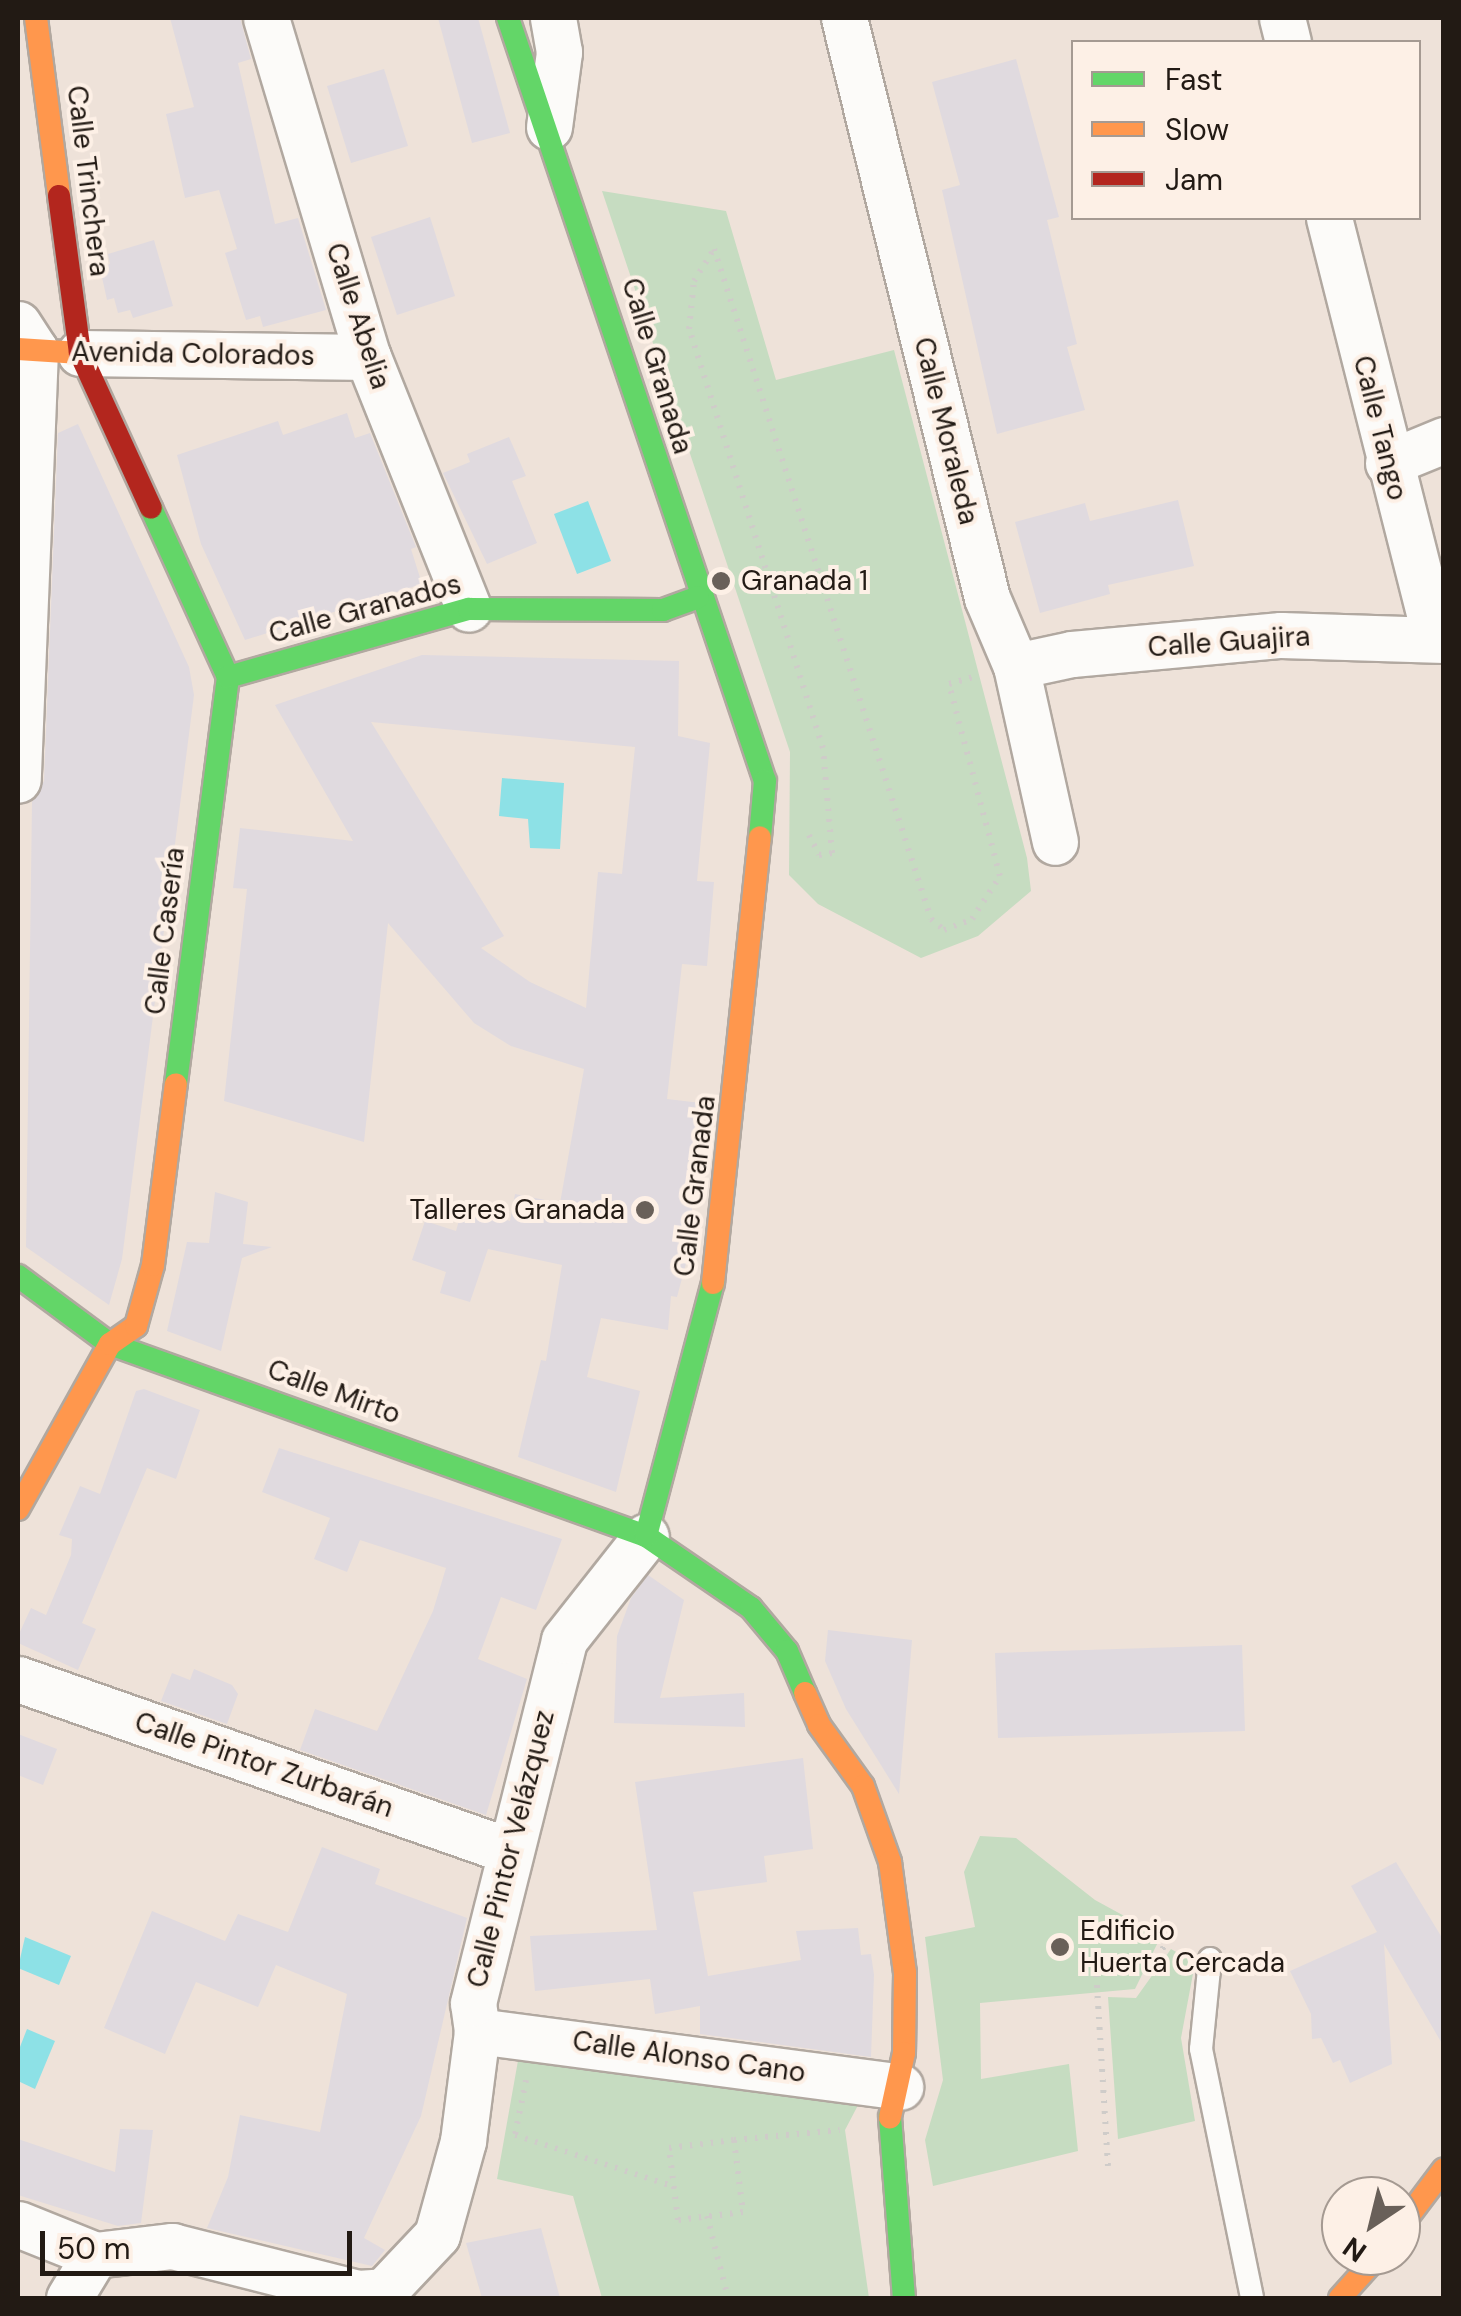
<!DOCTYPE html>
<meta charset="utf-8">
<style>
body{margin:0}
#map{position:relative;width:1461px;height:2316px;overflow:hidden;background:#eee2d9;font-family:"DM Sans",sans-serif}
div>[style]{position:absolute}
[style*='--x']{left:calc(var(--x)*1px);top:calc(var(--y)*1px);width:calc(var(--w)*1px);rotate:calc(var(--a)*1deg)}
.green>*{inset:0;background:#c6dcc1}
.water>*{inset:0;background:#8de1e6}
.building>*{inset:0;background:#e0dadf}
.path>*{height:6px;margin-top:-3px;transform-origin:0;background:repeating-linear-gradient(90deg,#cfccc9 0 2.5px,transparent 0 10.5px)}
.roads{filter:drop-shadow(2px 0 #b1a8a0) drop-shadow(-2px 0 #b1a8a0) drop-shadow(0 2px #b1a8a0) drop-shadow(0 -2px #b1a8a0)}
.lane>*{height:22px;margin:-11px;padding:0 11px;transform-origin:11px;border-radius:11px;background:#fcfbf9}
.street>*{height:45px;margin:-22.5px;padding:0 22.5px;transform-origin:22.5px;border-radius:22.5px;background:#fcfbf9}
.fast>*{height:22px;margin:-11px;padding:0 11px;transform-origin:11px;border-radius:11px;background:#63d668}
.slow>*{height:22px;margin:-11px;padding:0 11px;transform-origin:11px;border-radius:11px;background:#ff974d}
.jam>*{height:22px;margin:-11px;padding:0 11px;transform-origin:11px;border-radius:11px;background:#b3261e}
.dots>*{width:28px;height:28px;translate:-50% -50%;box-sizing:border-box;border:5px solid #fdf0e6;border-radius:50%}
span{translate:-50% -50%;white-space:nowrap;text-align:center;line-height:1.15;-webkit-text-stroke:8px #fdf0e6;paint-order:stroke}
.street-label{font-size:28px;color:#221a14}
.poi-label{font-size:28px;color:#221a14}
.left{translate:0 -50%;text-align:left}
.right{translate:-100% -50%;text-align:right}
.frame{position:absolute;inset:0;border:20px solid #221a14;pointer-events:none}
.legend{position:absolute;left:1071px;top:40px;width:350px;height:180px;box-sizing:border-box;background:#fdf0e6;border:2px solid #a59a92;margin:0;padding:12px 18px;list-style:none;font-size:30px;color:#221a14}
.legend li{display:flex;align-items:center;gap:20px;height:50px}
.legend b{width:50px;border:2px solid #a59a92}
.north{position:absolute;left:1321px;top:2176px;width:100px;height:100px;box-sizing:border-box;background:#fdf0e6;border:2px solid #a59a92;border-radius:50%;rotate:215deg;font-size:28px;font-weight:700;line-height:40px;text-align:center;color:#221a14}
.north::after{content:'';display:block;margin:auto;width:35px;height:45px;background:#696059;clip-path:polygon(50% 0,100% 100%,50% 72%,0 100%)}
.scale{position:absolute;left:40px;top:2231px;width:312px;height:45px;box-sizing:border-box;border:5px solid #221a14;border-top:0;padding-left:12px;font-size:30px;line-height:35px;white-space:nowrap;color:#221a14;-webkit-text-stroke:8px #fdf0e6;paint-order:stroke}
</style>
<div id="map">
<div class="green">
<i style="clip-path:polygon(602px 191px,726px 211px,776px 380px,894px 350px,1027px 858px,1031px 891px,978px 936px,921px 958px,818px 904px,789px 875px,790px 752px)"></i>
<i style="clip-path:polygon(980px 1836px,1016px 1838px,1095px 1900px,1161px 1936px,1135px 1989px,980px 2003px,981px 2079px,1069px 2064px,1078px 2151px,933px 2186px,925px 2140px,943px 2080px,925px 1937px,975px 1927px,964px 1872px)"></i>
<i style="clip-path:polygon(1171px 1949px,1195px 1963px,1181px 2038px,1195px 2121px,1118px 2139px,1108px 1997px,1136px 1998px)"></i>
<i style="clip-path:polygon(522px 2038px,867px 2088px,845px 2130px,869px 2298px,602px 2298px,573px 2196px,497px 2179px)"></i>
</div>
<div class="water">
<i style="clip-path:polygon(588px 501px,611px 561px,577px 574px,554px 514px)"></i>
<i style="clip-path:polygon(502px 778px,564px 783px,560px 849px,530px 848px,528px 819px,499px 816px)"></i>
<i style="clip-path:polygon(25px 1937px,71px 1956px,59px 1985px,18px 1968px)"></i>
<i style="clip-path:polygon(27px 2029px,55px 2041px,35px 2089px,18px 2081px,18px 2052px)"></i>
</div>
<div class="building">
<i style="clip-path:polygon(170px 18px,240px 18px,251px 59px,238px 63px,275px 224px,298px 218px,326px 310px,263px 327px,260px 316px,246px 320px,225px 253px,237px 249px,219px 190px,185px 198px,166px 114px,194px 107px)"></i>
<i style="clip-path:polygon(438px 18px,478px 18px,510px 133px,472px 143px)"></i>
<i style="clip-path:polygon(1016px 59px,1059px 217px,1047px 220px,1077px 344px,1067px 347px,1085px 410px,997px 434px,942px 190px,960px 185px,932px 82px)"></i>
<i style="clip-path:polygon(384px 69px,408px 146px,351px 163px,327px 86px)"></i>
<i style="clip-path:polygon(430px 217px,455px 296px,397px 315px,371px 237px)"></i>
<i style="clip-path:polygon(154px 240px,173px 306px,133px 318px,130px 310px,118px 313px,114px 298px,107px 300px,100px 268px,110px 264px,108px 254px)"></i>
<i style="clip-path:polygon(347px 413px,355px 438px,370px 433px,416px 547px,411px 549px,422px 584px,245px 640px,201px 544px,177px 455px,278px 421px,283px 435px)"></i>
<i style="clip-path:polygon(78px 424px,189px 667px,194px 695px,122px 1259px,109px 1305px,26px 1247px,32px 802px,44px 781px,58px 433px)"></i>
<i style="clip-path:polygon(509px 437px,526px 476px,512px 481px,537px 543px,487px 564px,443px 473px,470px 462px,467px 454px)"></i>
<i style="clip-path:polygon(1178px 500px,1194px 566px,1108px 585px,1110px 594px,1040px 613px,1015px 522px,1085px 503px,1090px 521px)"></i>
<i style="clip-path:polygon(evenodd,422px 655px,679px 661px,678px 736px,710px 743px,697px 881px,714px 882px,707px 966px,682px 964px,667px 1099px,701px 1103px,688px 1256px,677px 1297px,671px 1296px,668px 1330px,601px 1318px,587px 1377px,640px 1391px,616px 1492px,518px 1457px,541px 1360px,546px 1361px,562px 1265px,488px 1249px,470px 1302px,440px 1293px,446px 1272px,412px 1260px,425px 1221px,456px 1231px,463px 1206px,510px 1221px,515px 1194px,560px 1203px,584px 1069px,511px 1046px,474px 1023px,388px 923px,364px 1142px,224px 1101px,247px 889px,233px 888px,240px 828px,353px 841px,275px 705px,422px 655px,371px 722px,635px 747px,622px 874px,598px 872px,586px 1008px,530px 982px,481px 948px,504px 936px,371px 722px)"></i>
<i style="clip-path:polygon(215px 1192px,248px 1202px,243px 1244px,272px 1247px,242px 1258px,221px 1351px,167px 1331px,187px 1242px,209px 1243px)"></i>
<i style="clip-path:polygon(144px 1389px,200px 1410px,176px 1479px,147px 1468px,82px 1623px,96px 1629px,78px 1670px,18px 1643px,18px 1636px,31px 1608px,46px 1615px,71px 1555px,72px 1539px,59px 1535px,80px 1486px,100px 1494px,136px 1391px)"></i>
<i style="clip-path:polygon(279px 1448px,562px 1539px,536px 1610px,501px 1597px,478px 1659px,527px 1679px,486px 1815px,300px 1750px,315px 1709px,377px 1731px,433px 1611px,446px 1568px,360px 1540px,347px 1572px,314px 1559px,330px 1518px,262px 1492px)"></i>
<i style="clip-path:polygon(648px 1575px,684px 1600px,660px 1698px,744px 1693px,745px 1727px,614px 1723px,617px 1636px,631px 1598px)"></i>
<i style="clip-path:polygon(828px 1630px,912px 1640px,899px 1794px,846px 1709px,825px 1661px)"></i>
<i style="clip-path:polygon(1242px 1645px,1245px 1731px,998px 1738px,995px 1653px)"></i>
<i style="clip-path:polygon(194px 1669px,232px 1685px,238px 1694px,227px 1724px,161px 1701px,172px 1673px,190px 1680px)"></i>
<i style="clip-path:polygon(18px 1734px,57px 1749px,43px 1785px,18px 1775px)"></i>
<i style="clip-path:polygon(803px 1758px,813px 1849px,764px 1856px,767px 1882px,693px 1892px,708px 1976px,801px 1960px,796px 1931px,858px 1928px,861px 1955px,871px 1954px,874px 1975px,871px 2057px,700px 2034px,700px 2006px,655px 2014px,650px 1979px,535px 1991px,530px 1936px,657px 1930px,635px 1782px)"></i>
<i style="clip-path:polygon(322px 1847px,380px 1869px,375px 1884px,467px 1918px,421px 2116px,364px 2238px,385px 2250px,372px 2266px,207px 2228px,228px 2177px,240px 2115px,320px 2132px,347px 1994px,276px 1965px,258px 2007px,196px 1982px,165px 2054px,104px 2028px,152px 1911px,225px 1941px,238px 1914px,288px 1932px)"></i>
<i style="clip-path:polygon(1396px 1862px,1444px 1941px,1444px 2047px,1384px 1944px,1392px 2064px,1350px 2083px,1340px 2060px,1333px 2063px,1321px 2038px,1312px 2039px,1311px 2014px,1290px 1971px,1377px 1932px,1351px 1886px)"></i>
<i style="clip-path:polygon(120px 2129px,153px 2130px,141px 2223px,118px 2226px,18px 2195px,18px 2139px,115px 2172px)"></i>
<i style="clip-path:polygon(541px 2228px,560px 2298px,482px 2298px,466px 2243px)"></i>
</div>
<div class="path">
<i style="--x:809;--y:835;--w:22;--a:63"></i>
<i style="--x:819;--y:855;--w:13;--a:-9"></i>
<i style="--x:832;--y:853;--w:105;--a:-94.9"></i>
<i style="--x:823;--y:748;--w:440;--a:-107.7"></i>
<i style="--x:689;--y:329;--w:48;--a:-84.1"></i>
<i style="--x:694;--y:281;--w:38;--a:-58"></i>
<i style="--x:714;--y:249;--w:704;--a:72.05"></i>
<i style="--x:931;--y:919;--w:17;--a:40"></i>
<i style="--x:944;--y:930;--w:30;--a:-21"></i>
<i style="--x:972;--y:919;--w:51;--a:-56.9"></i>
<i style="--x:1000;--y:876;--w:199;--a:-104.9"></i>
<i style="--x:949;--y:684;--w:25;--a:-16"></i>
<i style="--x:526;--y:2080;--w:56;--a:101.3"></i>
<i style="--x:515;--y:2135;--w:168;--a:18"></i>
<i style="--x:734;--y:2140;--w:73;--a:82.9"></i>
<i style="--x:743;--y:2212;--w:65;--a:173"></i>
<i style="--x:678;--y:2220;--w:73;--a:-97.1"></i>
<i style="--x:669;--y:2148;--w:65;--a:-7"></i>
<i style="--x:734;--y:2140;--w:106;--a:-5.4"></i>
<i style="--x:1108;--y:2166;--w:196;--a:-93.5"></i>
<i style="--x:1096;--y:1970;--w:62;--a:-11.1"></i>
<i style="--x:1157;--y:1958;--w:26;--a:-59"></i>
<i style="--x:707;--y:2216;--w:85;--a:75.6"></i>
</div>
<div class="roads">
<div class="lane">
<i style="--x:1210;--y:1959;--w:90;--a:95.7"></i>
<i style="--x:1201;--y:2049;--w:254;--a:78.4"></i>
</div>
<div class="street">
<i style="--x:266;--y:18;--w:354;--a:73.3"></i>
<i style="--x:368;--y:357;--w:271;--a:68.2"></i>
<i style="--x:844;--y:18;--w:597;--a:76.15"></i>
<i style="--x:987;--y:598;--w:74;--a:66.9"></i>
<i style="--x:1016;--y:666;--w:180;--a:77.5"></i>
<i style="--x:1282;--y:18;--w:25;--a:76"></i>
<i style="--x:549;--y:127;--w:76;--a:-82.4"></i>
<i style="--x:559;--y:52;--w:35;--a:-100"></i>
<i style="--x:1329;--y:218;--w:433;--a:75.8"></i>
<i style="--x:18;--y:324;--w:31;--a:57"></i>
<i style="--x:35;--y:350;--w:430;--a:92.3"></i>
<i style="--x:80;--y:353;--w:288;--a:0.8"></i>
<i style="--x:1388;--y:463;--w:61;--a:-22.3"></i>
<i style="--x:1016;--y:666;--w:57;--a:-12.1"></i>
<i style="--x:1072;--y:654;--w:210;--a:-5.2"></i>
<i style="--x:1281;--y:635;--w:163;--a:1.8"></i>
<i style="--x:18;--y:1679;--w:521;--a:19.27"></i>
<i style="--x:477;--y:2031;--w:427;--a:7.5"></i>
<i style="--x:18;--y:2224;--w:83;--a:21.9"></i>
<i style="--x:69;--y:2298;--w:50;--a:-58.8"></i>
<i style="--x:95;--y:2255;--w:78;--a:-6.7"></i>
<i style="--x:172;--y:2246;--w:192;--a:14.2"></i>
<i style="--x:358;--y:2293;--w:26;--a:-4"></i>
<i style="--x:384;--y:2291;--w:77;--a:-46.6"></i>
<i style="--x:437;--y:2235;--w:98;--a:-74.5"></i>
<i style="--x:463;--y:2141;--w:111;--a:-82.7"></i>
<i style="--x:477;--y:2031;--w:28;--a:-98"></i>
<i style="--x:473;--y:2003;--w:374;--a:-75.9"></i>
<i style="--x:564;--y:1640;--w:132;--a:-51.7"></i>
</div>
<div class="fast">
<i style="--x:508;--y:18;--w:805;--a:71.39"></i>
<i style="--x:765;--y:781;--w:56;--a:95.1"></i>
<i style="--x:151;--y:508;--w:186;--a:65.5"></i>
<i style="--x:228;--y:677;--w:410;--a:97.3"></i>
<i style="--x:228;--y:677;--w:250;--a:-15.8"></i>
<i style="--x:469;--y:609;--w:194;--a:0.3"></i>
<i style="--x:663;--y:610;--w:37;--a:-20"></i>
<i style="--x:18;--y:1276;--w:114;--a:36.5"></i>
<i style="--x:110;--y:1344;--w:569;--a:19.71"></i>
<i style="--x:646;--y:1536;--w:127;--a:34.4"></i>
<i style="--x:751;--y:1608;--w:56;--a:50.1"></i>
<i style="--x:787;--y:1651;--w:46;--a:66.8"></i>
<i style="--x:646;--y:1536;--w:262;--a:-75.2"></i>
<i style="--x:890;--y:2117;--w:182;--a:85.6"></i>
</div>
<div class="slow">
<i style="--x:36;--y:18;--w:179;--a:82.6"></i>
<i style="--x:18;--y:349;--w:62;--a:3.7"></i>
<i style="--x:713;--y:1283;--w:448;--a:-84"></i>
<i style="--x:18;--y:1509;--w:189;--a:-60.9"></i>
<i style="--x:110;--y:1344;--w:32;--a:-35"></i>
<i style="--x:136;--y:1326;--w:63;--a:-74.4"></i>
<i style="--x:153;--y:1265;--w:182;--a:-82.8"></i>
<i style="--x:805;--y:1693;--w:35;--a:66"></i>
<i style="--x:819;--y:1725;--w:75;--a:54.2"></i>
<i style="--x:863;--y:1786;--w:81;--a:70.4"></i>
<i style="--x:890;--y:1862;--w:112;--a:82.3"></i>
<i style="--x:905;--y:1973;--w:80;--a:90.7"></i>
<i style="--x:904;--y:2053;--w:66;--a:102.3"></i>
<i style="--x:1401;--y:2226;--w:71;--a:-53"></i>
<i style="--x:1340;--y:2298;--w:57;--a:-47.9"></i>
</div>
<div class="jam">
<i style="--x:59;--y:196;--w:158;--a:82.4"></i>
<i style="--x:80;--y:353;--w:170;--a:65.4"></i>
</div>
</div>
<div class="dots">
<i style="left:721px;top:581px;background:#696059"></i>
<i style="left:645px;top:1210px;background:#696059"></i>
<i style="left:1060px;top:1947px;background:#696059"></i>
</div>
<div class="street-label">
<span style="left:88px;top:181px;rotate:83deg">Calle Trinchera</span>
<span style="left:358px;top:316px;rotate:72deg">Calle Abelia</span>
<span style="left:193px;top:354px;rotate:1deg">Avenida Colorados</span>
<span style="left:657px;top:366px;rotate:73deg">Calle Granada</span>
<span style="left:1380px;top:428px;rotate:76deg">Calle Tango</span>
<span style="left:946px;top:431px;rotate:76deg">Calle Moraleda</span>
<span style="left:365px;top:609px;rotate:-15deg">Calle Granados</span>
<span style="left:1229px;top:642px;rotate:-4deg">Calle Guajira</span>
<span style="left:165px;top:931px;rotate:-83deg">Calle Casería</span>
<span style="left:695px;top:1186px;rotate:-83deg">Calle Granada</span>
<span style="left:334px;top:1392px;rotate:20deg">Calle Mirto</span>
<span style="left:264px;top:1765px;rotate:19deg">Calle Pintor Zurbarán</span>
<span style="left:511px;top:1849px;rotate:-76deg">Calle Pintor Velázquez</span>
<span style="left:689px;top:2057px;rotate:8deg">Calle Alonso Cano</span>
</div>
<div class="poi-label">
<span class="left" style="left:741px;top:581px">Granada 1</span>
<span class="right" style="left:625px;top:1210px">Talleres Granada</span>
<span class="left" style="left:1080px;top:1947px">Edificio<br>Huerta Cercada</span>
</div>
<div class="frame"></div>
<ul class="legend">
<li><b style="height:12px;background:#63d668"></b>Fast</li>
<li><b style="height:12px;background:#ff974d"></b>Slow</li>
<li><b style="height:12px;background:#b3261e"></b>Jam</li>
</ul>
<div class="north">N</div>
<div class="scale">50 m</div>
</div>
